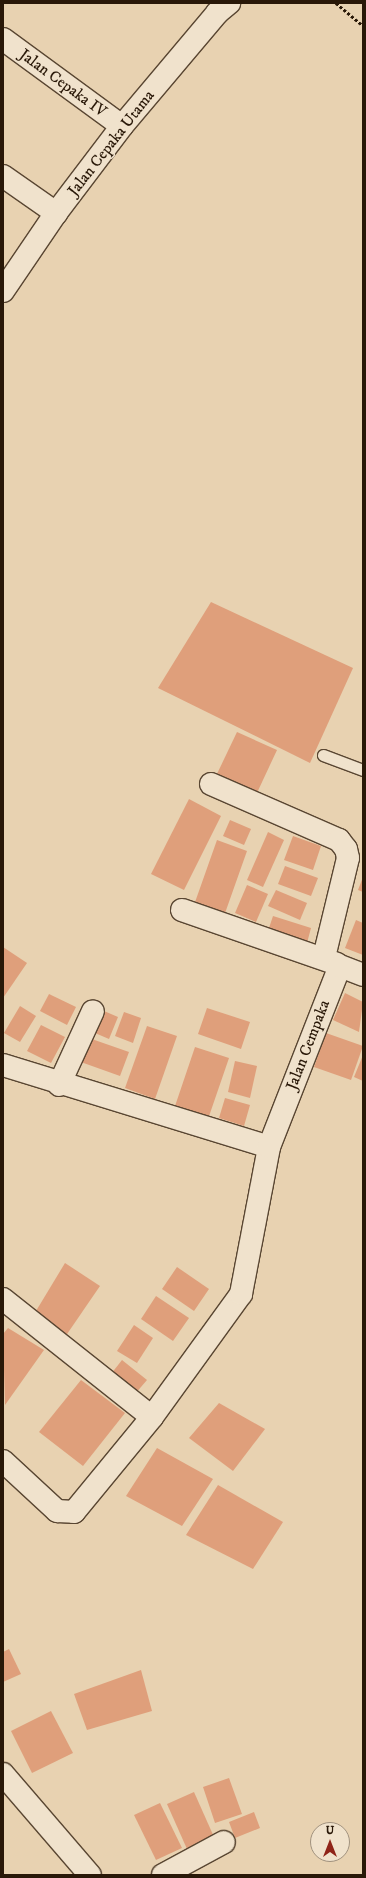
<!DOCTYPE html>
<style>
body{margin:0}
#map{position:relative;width:366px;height:1878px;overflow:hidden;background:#e8d2b1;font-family:"IM FELL DW Pica",serif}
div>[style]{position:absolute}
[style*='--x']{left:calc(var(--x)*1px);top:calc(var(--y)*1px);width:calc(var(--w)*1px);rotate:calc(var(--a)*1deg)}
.building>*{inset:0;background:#df9f7b}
.path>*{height:2.5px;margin-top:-1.25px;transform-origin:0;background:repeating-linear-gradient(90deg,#291808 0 3px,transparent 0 5px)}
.roads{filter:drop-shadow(1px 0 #594632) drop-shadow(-1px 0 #594632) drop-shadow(0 1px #594632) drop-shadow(0 -1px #594632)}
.service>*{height:11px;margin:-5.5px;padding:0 5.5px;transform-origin:5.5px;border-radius:5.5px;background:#f0e2cc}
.minor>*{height:22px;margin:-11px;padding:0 11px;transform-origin:11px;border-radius:11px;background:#f0e2cc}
span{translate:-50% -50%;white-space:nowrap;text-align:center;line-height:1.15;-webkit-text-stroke:3px #f0e2cc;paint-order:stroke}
.street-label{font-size:16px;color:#291808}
.frame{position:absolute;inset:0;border:4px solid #291808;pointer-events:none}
.north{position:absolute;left:310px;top:1822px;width:40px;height:40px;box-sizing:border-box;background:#f0e2cc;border:1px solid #a0917e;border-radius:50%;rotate:0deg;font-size:11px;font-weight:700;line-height:16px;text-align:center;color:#291808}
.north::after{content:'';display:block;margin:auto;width:14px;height:18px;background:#8f2418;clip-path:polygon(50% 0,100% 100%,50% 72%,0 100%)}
</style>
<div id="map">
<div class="building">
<i style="clip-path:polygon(211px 602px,353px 668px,310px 763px,158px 688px)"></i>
<i style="clip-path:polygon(237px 732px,277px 750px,256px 795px,216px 776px)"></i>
<i style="clip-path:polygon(189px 799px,221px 816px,184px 890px,151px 874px)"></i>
<i style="clip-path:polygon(230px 820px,251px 829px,244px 845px,223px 836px)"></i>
<i style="clip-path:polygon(268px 832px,284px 840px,263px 887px,247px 880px)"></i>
<i style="clip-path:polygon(293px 836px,321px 846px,313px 870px,284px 860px)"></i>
<i style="clip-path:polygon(217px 840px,247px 851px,224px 916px,194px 905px)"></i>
<i style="clip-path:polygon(285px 866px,318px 878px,311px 896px,278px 884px)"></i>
<i style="clip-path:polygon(363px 877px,363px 892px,358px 890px)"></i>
<i style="clip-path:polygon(247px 885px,268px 894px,256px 922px,235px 913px)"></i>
<i style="clip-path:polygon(276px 890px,307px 903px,300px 920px,268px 906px)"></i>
<i style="clip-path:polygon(273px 916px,311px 928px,307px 943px,268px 931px)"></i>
<i style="clip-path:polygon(356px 920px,363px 923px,363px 955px,345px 948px)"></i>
<i style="clip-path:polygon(3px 947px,27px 963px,3px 998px)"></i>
<i style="clip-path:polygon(345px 993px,363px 1002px,359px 1032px,333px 1020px)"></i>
<i style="clip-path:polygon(49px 994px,76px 1007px,67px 1025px,40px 1011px)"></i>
<i style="clip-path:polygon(20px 1006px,36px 1016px,20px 1042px,4px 1033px)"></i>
<i style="clip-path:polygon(97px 1008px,118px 1017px,109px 1039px,88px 1030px)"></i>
<i style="clip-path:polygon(207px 1008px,250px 1022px,241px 1049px,198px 1034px)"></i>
<i style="clip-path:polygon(124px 1012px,141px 1018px,133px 1043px,115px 1036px)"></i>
<i style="clip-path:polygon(41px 1025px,65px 1037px,51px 1063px,27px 1051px)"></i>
<i style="clip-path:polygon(147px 1026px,177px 1036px,155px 1099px,125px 1088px)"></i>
<i style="clip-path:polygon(326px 1033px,363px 1046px,351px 1080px,314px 1067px)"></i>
<i style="clip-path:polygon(86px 1037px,129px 1052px,120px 1076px,78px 1061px)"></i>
<i style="clip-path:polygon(195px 1047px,229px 1058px,207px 1122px,173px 1112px)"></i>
<i style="clip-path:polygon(363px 1055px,363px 1081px,354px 1077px)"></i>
<i style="clip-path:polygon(235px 1061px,257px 1066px,250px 1098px,228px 1092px)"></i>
<i style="clip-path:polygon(225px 1098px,250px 1105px,244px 1126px,219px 1118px)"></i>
<i style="clip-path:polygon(65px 1263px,100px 1286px,65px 1337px,36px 1311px)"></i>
<i style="clip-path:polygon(177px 1267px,209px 1289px,194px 1311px,162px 1289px)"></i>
<i style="clip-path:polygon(156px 1296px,189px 1318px,173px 1341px,141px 1319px)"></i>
<i style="clip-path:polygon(134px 1325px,153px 1338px,137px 1363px,117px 1351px)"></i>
<i style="clip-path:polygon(8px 1328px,44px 1350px,5px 1405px,3px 1334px)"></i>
<i style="clip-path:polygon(122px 1360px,147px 1380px,135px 1394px,111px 1374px)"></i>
<i style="clip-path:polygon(81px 1380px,125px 1413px,83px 1466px,39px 1432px)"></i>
<i style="clip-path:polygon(219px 1403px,265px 1429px,233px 1471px,189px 1438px)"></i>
<i style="clip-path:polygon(157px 1448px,213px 1479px,182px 1526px,126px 1496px)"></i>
<i style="clip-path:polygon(218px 1485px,283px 1522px,253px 1569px,186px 1535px)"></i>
<i style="clip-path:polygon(9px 1649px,21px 1674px,3px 1682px,3px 1652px)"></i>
<i style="clip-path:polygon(141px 1670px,152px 1711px,87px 1730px,74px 1694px)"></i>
<i style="clip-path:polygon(51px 1711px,73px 1753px,32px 1773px,11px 1731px)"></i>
<i style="clip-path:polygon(229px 1778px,242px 1814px,215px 1823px,203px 1787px)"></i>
<i style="clip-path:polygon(194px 1792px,214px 1837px,187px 1849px,167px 1804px)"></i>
<i style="clip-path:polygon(160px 1803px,182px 1848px,156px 1860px,134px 1815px)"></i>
<i style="clip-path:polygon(254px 1812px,260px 1828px,235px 1838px,229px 1822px)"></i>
</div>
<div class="path">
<i style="--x:336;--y:3;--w:35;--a:40"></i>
</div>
<div class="roads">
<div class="service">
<i style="--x:323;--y:755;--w:43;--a:20.6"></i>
</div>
<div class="minor">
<i style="--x:3;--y:39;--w:147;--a:36.2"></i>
<i style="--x:3;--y:176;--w:65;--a:34.9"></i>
<i style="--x:3;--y:291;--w:94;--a:-55.8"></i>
<i style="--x:56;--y:213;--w:109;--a:-52.8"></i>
<i style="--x:122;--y:126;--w:148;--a:-49.9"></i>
<i style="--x:217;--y:13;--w:16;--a:-40"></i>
<i style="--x:211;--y:784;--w:140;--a:23.6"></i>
<i style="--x:339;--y:840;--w:11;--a:52"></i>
<i style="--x:346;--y:849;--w:9;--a:77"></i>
<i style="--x:348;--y:858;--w:102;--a:103.6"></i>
<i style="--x:182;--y:910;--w:164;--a:19.2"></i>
<i style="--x:3;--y:1065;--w:278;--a:17.1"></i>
<i style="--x:59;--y:1085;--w:81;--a:-65.3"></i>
<i style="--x:3;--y:1299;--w:190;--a:38.4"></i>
<i style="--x:152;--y:1417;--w:152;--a:-54.1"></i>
<i style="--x:241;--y:1294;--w:150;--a:-79.2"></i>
<i style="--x:269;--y:1147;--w:194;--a:-68.6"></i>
<i style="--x:340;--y:966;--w:25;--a:21"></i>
<i style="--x:3;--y:1461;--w:74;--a:42.8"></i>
<i style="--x:57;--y:1511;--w:17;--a:3"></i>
<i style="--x:74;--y:1512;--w:123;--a:-50.6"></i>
<i style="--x:3;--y:1774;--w:133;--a:49.3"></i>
<i style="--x:163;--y:1875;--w:69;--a:-28.4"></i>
</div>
</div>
<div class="street-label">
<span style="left:63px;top:83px;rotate:36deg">Jalan Cepaka IV</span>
<span style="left:111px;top:143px;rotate:-52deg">Jalan Cepaka Utama</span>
<span style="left:308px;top:1045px;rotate:-69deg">Jalan Cempaka</span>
</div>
<div class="frame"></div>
<div class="north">U</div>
</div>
